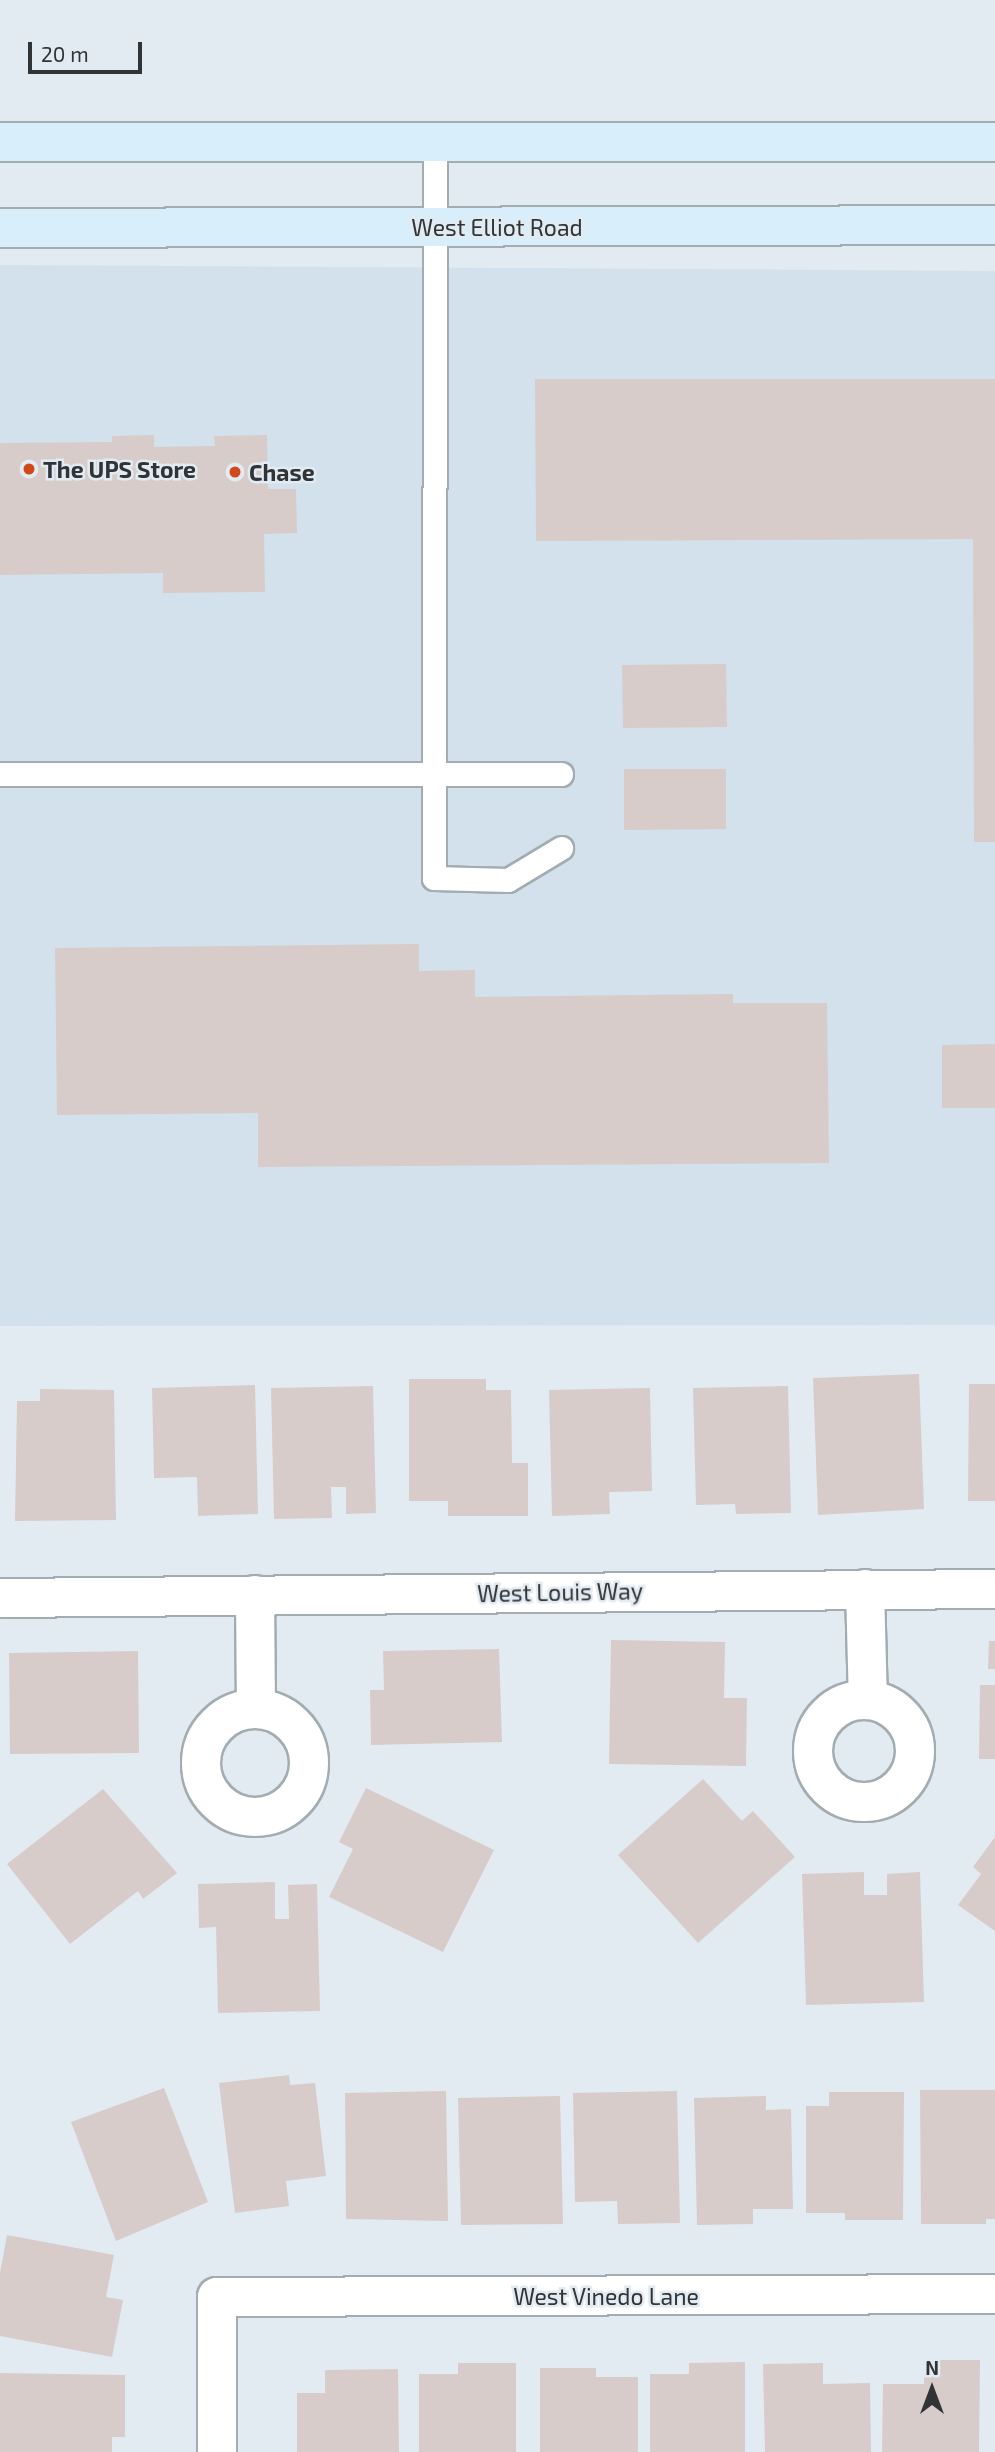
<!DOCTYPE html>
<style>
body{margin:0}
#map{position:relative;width:995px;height:2452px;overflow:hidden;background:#e2ebf1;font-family:"Exo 2",sans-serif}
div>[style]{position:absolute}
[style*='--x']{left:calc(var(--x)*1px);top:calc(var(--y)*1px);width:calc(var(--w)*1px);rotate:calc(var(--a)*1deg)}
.built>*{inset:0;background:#d2e1ec}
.building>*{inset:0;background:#d7ccc9}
.roads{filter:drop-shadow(2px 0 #a3acb1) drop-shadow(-2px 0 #a3acb1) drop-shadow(0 2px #a3acb1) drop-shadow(0 -2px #a3acb1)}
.service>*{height:23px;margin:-11.5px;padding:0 11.5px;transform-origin:11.5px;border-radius:11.5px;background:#fff}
.minor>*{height:38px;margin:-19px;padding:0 19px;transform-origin:19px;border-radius:19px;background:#fff}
.minor>.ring{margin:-19px;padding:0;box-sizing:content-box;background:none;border:38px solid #fff;border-radius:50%}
.secondary>*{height:38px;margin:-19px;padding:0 19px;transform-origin:19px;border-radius:19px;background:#d9eefb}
.dots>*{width:19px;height:19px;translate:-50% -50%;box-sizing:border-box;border:4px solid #e2ebf1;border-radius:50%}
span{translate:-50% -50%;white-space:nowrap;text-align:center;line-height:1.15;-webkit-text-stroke:5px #e2ebf1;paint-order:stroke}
.street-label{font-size:23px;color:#313436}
.poi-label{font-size:23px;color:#313436;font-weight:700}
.left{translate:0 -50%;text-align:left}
.north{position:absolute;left:897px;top:2354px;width:70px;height:70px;-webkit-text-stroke:5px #e2ebf1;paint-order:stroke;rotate:0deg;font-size:19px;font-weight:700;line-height:28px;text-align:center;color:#313436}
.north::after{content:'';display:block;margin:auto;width:24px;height:32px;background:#313436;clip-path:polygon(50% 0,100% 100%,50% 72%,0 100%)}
.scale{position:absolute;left:28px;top:42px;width:114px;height:32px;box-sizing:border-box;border:4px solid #313436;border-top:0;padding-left:9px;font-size:21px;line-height:24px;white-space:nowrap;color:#313436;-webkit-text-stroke:5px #e2ebf1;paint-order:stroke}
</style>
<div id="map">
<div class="built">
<i style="clip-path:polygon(0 265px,995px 271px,995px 1325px,0 1326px)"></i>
</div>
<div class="building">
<i style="clip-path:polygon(535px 379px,995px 379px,995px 842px,974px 842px,973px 539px,536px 541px)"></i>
<i style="clip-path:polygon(154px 435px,154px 447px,215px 446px,214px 436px,267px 435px,268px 489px,296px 489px,297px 533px,264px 534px,265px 592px,163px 593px,163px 573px,0 575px,0 443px,112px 442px,112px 436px)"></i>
<i style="clip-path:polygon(726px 664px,727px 727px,623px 728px,622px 665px)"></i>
<i style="clip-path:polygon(624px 769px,726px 769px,726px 829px,624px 830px)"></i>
<i style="clip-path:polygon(419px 944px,419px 971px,475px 970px,475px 997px,733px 994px,733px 1003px,827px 1003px,829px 1163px,258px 1167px,258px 1113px,57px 1115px,55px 948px)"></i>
<i style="clip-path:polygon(995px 1044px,995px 1108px,942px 1108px,942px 1045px)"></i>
<i style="clip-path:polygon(919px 1374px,924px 1509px,818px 1515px,813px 1378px)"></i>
<i style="clip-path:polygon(409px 1379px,486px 1379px,486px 1390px,511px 1390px,512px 1463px,528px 1463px,528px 1516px,448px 1516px,448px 1501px,409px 1501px)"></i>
<i style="clip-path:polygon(969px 1384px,995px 1384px,995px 1501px,968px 1501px)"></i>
<i style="clip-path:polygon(255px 1385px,258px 1514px,198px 1516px,197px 1477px,154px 1478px,152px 1388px)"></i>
<i style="clip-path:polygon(373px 1386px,376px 1513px,346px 1514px,346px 1487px,331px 1487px,332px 1518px,274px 1519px,271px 1388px)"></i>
<i style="clip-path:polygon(788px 1386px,791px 1513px,736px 1514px,735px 1504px,696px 1505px,693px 1388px)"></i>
<i style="clip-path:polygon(650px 1388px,652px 1491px,609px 1492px,610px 1514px,552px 1516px,549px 1390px)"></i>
<i style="clip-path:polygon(40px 1389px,114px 1390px,116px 1520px,15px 1521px,17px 1401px,40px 1401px)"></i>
<i style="clip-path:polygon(611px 1640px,725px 1642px,724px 1698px,747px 1698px,746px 1766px,609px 1764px)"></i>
<i style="clip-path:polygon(989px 1641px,995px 1641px,995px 1669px,988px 1669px)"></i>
<i style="clip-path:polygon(499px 1649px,502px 1742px,371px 1745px,370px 1690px,384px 1690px,383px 1651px)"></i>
<i style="clip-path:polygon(138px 1651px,139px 1753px,10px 1754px,9px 1653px)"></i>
<i style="clip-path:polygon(980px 1685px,995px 1685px,995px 1759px,979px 1759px)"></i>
<i style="clip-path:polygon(703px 1779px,742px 1821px,753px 1811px,795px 1857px,698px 1943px,618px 1855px)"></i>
<i style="clip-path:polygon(366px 1788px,494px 1850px,443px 1952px,329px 1897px,353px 1849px,339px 1842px)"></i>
<i style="clip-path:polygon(103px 1789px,177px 1873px,143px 1899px,138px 1891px,70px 1944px,7px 1864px)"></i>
<i style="clip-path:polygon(995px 1837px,995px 1931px,958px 1905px,981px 1874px,973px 1867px)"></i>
<i style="clip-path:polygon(864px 1872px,864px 1895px,887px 1895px,887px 1874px,920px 1872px,924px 2002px,806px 2005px,802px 1874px)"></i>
<i style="clip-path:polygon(275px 1882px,275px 1919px,289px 1919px,288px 1885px,317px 1884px,320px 2011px,218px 2013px,216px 1927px,199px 1928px,198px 1884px)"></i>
<i style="clip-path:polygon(289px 2075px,290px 2085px,315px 2083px,326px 2176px,286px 2181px,289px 2206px,235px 2213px,219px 2083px)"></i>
<i style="clip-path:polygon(164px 2088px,208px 2202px,116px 2241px,71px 2122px)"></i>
<i style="clip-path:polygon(920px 2090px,995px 2090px,995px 2219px,986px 2219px,986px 2224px,921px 2224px)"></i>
<i style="clip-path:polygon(446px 2091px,448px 2221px,346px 2219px,345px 2093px)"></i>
<i style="clip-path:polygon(677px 2091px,680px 2223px,618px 2224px,617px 2201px,575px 2202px,573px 2093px)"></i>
<i style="clip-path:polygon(829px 2092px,904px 2092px,903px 2220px,845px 2220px,845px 2213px,806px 2213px,806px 2106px,829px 2106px)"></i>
<i style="clip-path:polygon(560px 2096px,563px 2224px,461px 2225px,458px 2098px)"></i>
<i style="clip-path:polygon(766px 2096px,766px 2110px,791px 2109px,793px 2209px,753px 2209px,753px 2224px,697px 2225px,694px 2098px)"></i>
<i style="clip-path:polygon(7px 2235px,114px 2255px,106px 2297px,123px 2300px,112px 2357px,0 2336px,0 2273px)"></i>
<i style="clip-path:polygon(924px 2360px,980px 2360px,979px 2452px,882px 2452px,883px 2384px,924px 2384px)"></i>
<i style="clip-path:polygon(745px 2362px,745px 2452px,650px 2452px,650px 2374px,689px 2374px,689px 2363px)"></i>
<i style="clip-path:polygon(458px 2363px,516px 2363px,516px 2452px,419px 2452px,419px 2374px,458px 2374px)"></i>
<i style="clip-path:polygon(823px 2363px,823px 2384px,870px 2383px,871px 2452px,765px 2452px,763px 2364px)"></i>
<i style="clip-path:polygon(540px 2368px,596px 2368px,596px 2377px,638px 2377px,638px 2452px,540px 2452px)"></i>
<i style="clip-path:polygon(398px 2369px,399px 2452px,297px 2452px,297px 2393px,325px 2393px,325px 2370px)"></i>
<i style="clip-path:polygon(0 2373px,125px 2375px,125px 2437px,112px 2437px,112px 2452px,0 2452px)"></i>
</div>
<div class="roads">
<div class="service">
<i style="--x:435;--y:142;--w:736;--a:90.08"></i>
<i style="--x:434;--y:878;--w:74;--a:1.5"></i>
<i style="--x:508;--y:880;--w:62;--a:-31.1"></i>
<i style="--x:0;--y:774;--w:561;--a:0"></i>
</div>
<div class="minor">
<i style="--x:865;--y:1589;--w:111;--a:88.5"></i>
<i style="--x:255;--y:1595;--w:113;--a:89.5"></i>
<i style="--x:0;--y:1598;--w:995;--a:-0.52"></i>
<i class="ring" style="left:813px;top:1700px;width:64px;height:64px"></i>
<i class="ring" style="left:201px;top:1709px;width:70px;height:70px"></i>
<i style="--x:217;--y:2452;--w:155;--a:-90"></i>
<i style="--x:217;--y:2297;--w:778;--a:-0.22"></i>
</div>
<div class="secondary">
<i style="--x:0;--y:142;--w:995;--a:0"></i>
<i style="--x:0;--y:228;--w:995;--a:-0.17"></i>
</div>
</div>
<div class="dots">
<i style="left:29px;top:469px;background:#d1491a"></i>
<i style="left:235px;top:472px;background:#d1491a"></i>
</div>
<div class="street-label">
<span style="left:497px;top:227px">West Elliot Road</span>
<span style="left:560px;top:1592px;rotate:-1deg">West Louis Way</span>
<span style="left:606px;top:2296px">West Vinedo Lane</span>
</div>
<div class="poi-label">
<span class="left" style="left:43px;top:469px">The UPS Store</span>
<span class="left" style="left:249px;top:472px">Chase</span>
</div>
<div class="north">N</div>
<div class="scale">20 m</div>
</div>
